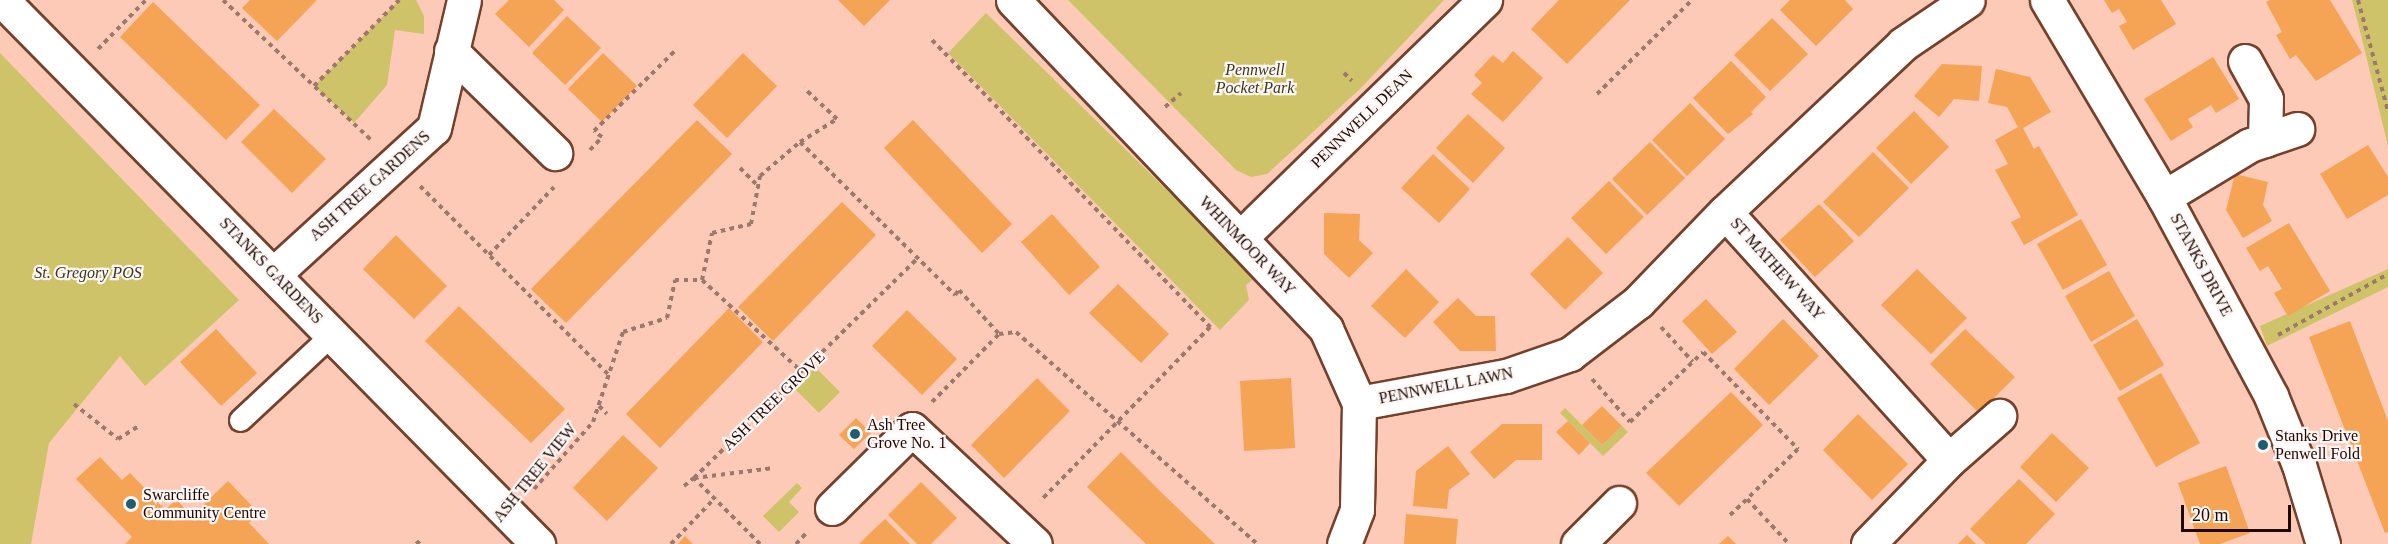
<!DOCTYPE html>
<style>
body{margin:0}
#map{position:relative;width:2388px;height:544px;overflow:hidden;background:#fccab7;font-family:"Times New Roman",serif}
div>[style]{position:absolute}
[style*='--x']{left:calc(var(--x)*1px);top:calc(var(--y)*1px);width:calc(var(--w)*1px);rotate:calc(var(--a)*1deg)}
.green>*{inset:0;background:#cec368}
.building>*{inset:0;background:#f5a355}
.path>*{height:4px;margin-top:-2px;transform-origin:0;background:repeating-linear-gradient(90deg,#9d786b 0 4.5px,transparent 0 9px)}
.roads{filter:drop-shadow(2px 0 #74412c) drop-shadow(-2px 0 #74412c) drop-shadow(0 2px #74412c) drop-shadow(0 -2px #74412c)}
.service>*{height:21px;margin:-10.5px;padding:0 10.5px;transform-origin:10.5px;border-radius:10.5px;background:#fff}
.minor>*{height:33px;margin:-16.5px;padding:0 16.5px;transform-origin:16.5px;border-radius:16.5px;background:#fff}
.dots>*{width:16px;height:16px;translate:-50% -50%;box-sizing:border-box;border:3px solid #fdf6f4;border-radius:50%}
span{translate:-50% -50%;white-space:nowrap;text-align:center;line-height:1.15;-webkit-text-stroke:4.5px #fdf6f4;paint-order:stroke}
.park-label{font-size:16px;color:#3b381f;font-style:italic}
.street-label{font-size:16px;color:#1d0903}
.poi-label{font-size:16px;color:#1d0903}
.left{translate:0 -50%;text-align:left}
.scale{position:absolute;left:2181px;top:505px;width:110px;height:27px;box-sizing:border-box;border:3px solid #1d0903;border-top:0;padding-left:8px;font-size:18px;line-height:21px;white-space:nowrap;color:#1d0903;-webkit-text-stroke:4px #fdf6f4;paint-order:stroke}
</style>
<div id="map">
<div class="green">
<i style="clip-path:polygon(399px 0,416px 0,424px 16px,424px 34px,395px 30px,387px 85px,354px 123px,314px 86px)"></i>
<i style="clip-path:polygon(1068px 0,1444px 0,1360px 89px,1267px 174px,1251px 177px,1236px 170px)"></i>
<i style="clip-path:polygon(2352px 0,2388px 0,2388px 146px,2360px 31px)"></i>
<i style="clip-path:polygon(986px 13px,1256px 277px,1246px 285px,1249px 300px,1220px 330px,948px 53px)"></i>
<i style="clip-path:polygon(0 53px,239px 300px,145px 386px,120px 356px,49px 443px,31px 544px,0 544px)"></i>
<i style="clip-path:polygon(2388px 269px,2388px 287px,2267px 346px,2260px 326px)"></i>
<i style="clip-path:polygon(815px 367px,840px 392px,819px 413px,794px 388px)"></i>
<i style="clip-path:polygon(1565px 408px,1602px 445px,1622px 426px,1628px 432px,1603px 456px,1560px 413px)"></i>
<i style="clip-path:polygon(797px 483px,802px 488px,789px 502px,799px 512px,779px 532px,763px 516px)"></i>
</div>
<div class="building">
<i style="clip-path:polygon(250px 0,317px 0,277px 41px,242px 8px)"></i>
<i style="clip-path:polygon(509px 0,554px 0,564px 10px,529px 47px,495px 14px)"></i>
<i style="clip-path:polygon(838px 0,890px 0,864px 26px)"></i>
<i style="clip-path:polygon(1630px 0,1567px 64px,1531px 29px,1559px 0)"></i>
<i style="clip-path:polygon(1790px 0,1845px 0,1853px 9px,1816px 46px,1780px 10px)"></i>
<i style="clip-path:polygon(2104px 0,2161px 0,2176px 24px,2133px 50px,2119px 26px,2127px 22px,2119px 9px,2112px 13px)"></i>
<i style="clip-path:polygon(2270px 0,2330px 0,2362px 53px,2316px 81px,2296px 55px,2290px 59px,2276px 35px,2282px 32px,2266px 2px)"></i>
<i style="clip-path:polygon(153px 2px,260px 105px,226px 140px,120px 37px)"></i>
<i style="clip-path:polygon(567px 16px,601px 48px,565px 85px,532px 53px)"></i>
<i style="clip-path:polygon(1772px 18px,1808px 54px,1770px 91px,1734px 55px)"></i>
<i style="clip-path:polygon(1513px 51px,1543px 78px,1503px 122px,1471px 94px,1482px 83px,1474px 75px,1493px 55px,1503px 63px)"></i>
<i style="clip-path:polygon(603px 53px,637px 86px,602px 122px,568px 89px)"></i>
<i style="clip-path:polygon(743px 53px,777px 86px,727px 138px,693px 105px)"></i>
<i style="clip-path:polygon(2213px 57px,2239px 99px,2216px 113px,2211px 105px,2188px 119px,2193px 127px,2171px 141px,2144px 99px)"></i>
<i style="clip-path:polygon(1731px 61px,1766px 97px,1751px 112px,1753px 114px,1728px 134px,1693px 98px)"></i>
<i style="clip-path:polygon(1942px 64px,1982px 66px,1979px 101px,1954px 99px,1939px 117px,1914px 96px)"></i>
<i style="clip-path:polygon(1996px 69px,2030px 77px,2051px 112px,2023px 128px,2034px 149px,2039px 146px,2078px 215px,2024px 245px,2011px 222px,2021px 217px,1995px 170px,2008px 164px,1995px 140px,2018px 127px,2007px 107px,1988px 103px)"></i>
<i style="clip-path:polygon(1690px 103px,1725px 139px,1687px 176px,1652px 140px)"></i>
<i style="clip-path:polygon(274px 109px,326px 159px,292px 193px,241px 142px)"></i>
<i style="clip-path:polygon(1914px 111px,1949px 147px,1911px 184px,1876px 148px)"></i>
<i style="clip-path:polygon(1468px 114px,1505px 148px,1473px 183px,1436px 148px)"></i>
<i style="clip-path:polygon(697px 120px,732px 154px,566px 323px,531px 289px)"></i>
<i style="clip-path:polygon(913px 120px,1012px 224px,982px 253px,884px 148px)"></i>
<i style="clip-path:polygon(1650px 142px,1685px 178px,1647px 215px,1612px 179px)"></i>
<i style="clip-path:polygon(2368px 145px,2388px 177px,2388px 195px,2347px 219px,2320px 174px)"></i>
<i style="clip-path:polygon(1873px 152px,1909px 188px,1859px 237px,1823px 202px)"></i>
<i style="clip-path:polygon(1433px 154px,1470px 189px,1439px 223px,1401px 188px)"></i>
<i style="clip-path:polygon(2235px 174px,2268px 182px,2263px 205px,2272px 221px,2243px 238px,2226px 210px)"></i>
<i style="clip-path:polygon(1609px 181px,1644px 217px,1606px 254px,1571px 218px)"></i>
<i style="clip-path:polygon(842px 202px,876px 235px,773px 341px,738px 307px)"></i>
<i style="clip-path:polygon(1819px 204px,1854px 241px,1815px 277px,1780px 240px)"></i>
<i style="clip-path:polygon(1324px 213px,1360px 214px,1359px 240px,1373px 253px,1349px 278px,1324px 254px)"></i>
<i style="clip-path:polygon(1052px 214px,1100px 267px,1069px 295px,1021px 242px)"></i>
<i style="clip-path:polygon(2081px 219px,2107px 265px,2063px 290px,2037px 244px)"></i>
<i style="clip-path:polygon(2289px 223px,2330px 291px,2288px 316px,2274px 293px,2282px 289px,2268px 266px,2260px 271px,2246px 248px)"></i>
<i style="clip-path:polygon(396px 235px,447px 286px,414px 319px,363px 269px)"></i>
<i style="clip-path:polygon(1568px 237px,1603px 273px,1565px 310px,1530px 274px)"></i>
<i style="clip-path:polygon(1406px 269px,1439px 302px,1405px 338px,1371px 306px)"></i>
<i style="clip-path:polygon(1917px 269px,1967px 318px,1931px 354px,1881px 305px)"></i>
<i style="clip-path:polygon(2109px 271px,2135px 316px,2091px 342px,2065px 296px)"></i>
<i style="clip-path:polygon(1118px 284px,1169px 334px,1141px 363px,1089px 313px)"></i>
<i style="clip-path:polygon(1458px 298px,1476px 316px,1495px 316px,1496px 351px,1460px 351px,1433px 322px)"></i>
<i style="clip-path:polygon(1706px 299px,1737px 332px,1712px 354px,1682px 321px)"></i>
<i style="clip-path:polygon(459px 306px,565px 409px,531px 443px,425px 341px)"></i>
<i style="clip-path:polygon(729px 308px,763px 342px,660px 448px,626px 414px)"></i>
<i style="clip-path:polygon(907px 310px,957px 359px,922px 395px,872px 346px)"></i>
<i style="clip-path:polygon(1783px 319px,1819px 356px,1769px 405px,1734px 369px)"></i>
<i style="clip-path:polygon(2137px 319px,2164px 365px,2120px 391px,2093px 345px)"></i>
<i style="clip-path:polygon(2350px 321px,2388px 421px,2388px 532px,2385px 533px,2309px 337px)"></i>
<i style="clip-path:polygon(216px 329px,257px 373px,221px 406px,180px 362px)"></i>
<i style="clip-path:polygon(1965px 329px,2015px 377px,1979px 413px,1930px 364px)"></i>
<i style="clip-path:polygon(2161px 373px,2200px 443px,2156px 467px,2117px 398px)"></i>
<i style="clip-path:polygon(1037px 378px,1070px 411px,1004px 478px,971px 445px)"></i>
<i style="clip-path:polygon(1291px 378px,1295px 448px,1244px 451px,1240px 381px)"></i>
<i style="clip-path:polygon(1731px 392px,1763px 425px,1679px 506px,1646px 473px)"></i>
<i style="clip-path:polygon(1602px 406px,1622px 426px,1602px 445px,1582px 425px)"></i>
<i style="clip-path:polygon(1858px 414px,1908px 464px,1872px 500px,1823px 450px)"></i>
<i style="clip-path:polygon(856px 418px,871px 433px,854px 449px,839px 435px)"></i>
<i style="clip-path:polygon(1568px 421px,1590px 443px,1579px 455px,1556px 432px)"></i>
<i style="clip-path:polygon(1502px 424px,1542px 424px,1542px 460px,1516px 460px,1494px 479px,1470px 452px)"></i>
<i style="clip-path:polygon(2052px 433px,2089px 468px,2056px 502px,2020px 467px)"></i>
<i style="clip-path:polygon(623px 435px,658px 468px,607px 521px,573px 488px)"></i>
<i style="clip-path:polygon(1448px 446px,1470px 474px,1449px 490px,1447px 509px,1413px 506px,1416px 471px)"></i>
<i style="clip-path:polygon(1121px 452px,1163px 494px,1215px 544px,1146px 544px,1087px 487px)"></i>
<i style="clip-path:polygon(100px 457px,122px 480px,130px 473px,166px 510px,176px 499px,192px 516px,228px 481px,259px 513px,249px 523px,269px 544px,125px 544px,132px 537px,76px 479px)"></i>
<i style="clip-path:polygon(2226px 466px,2250px 533px,2220px 544px,2200px 544px,2178px 483px)"></i>
<i style="clip-path:polygon(2019px 479px,2055px 514px,2026px 544px,1986px 544px,1970px 529px)"></i>
<i style="clip-path:polygon(921px 482px,957px 518px,931px 544px,917px 544px,888px 515px)"></i>
<i style="clip-path:polygon(1406px 514px,1458px 519px,1456px 544px,1404px 544px)"></i>
<i style="clip-path:polygon(885px 519px,910px 544px,859px 544px,868px 535px)"></i>
<i style="clip-path:polygon(1967px 535px,1976px 544px,1958px 544px)"></i>
<i style="clip-path:polygon(685px 536px,693px 544px,678px 544px)"></i>
<i style="clip-path:polygon(1728px 536px,1736px 544px,1719px 544px)"></i>
</div>
<div class="path">
<i style="--x:223;--y:0;--w:204;--a:43.4"></i>
<i style="--x:2358;--y:0;--w:115;--a:74.9"></i>
<i style="--x:932;--y:40;--w:400;--a:45.9"></i>
<i style="--x:1210;--y:327;--w:243;--a:134.3"></i>
<i style="--x:98;--y:49;--w:69;--a:-45.6"></i>
<i style="--x:1344;--y:73;--w:11;--a:45"></i>
<i style="--x:314;--y:86;--w:121;--a:-45.3"></i>
<i style="--x:1597;--y:94;--w:134;--a:-44.7"></i>
<i style="--x:1165;--y:107;--w:21;--a:-41"></i>
<i style="--x:800;--y:142;--w:218;--a:44.6"></i>
<i style="--x:955;--y:295;--w:6;--a:-51"></i>
<i style="--x:959;--y:290;--w:59;--a:47.7"></i>
<i style="--x:999;--y:334;--w:17;--a:-7"></i>
<i style="--x:1016;--y:332;--w:321;--a:41.3"></i>
<i style="--x:590;--y:150;--w:18;--a:-47"></i>
<i style="--x:602;--y:137;--w:10;--a:-143"></i>
<i style="--x:594;--y:131;--w:117;--a:-44.7"></i>
<i style="--x:740;--y:168;--w:25;--a:45"></i>
<i style="--x:420;--y:186;--w:267;--a:45"></i>
<i style="--x:489;--y:255;--w:94;--a:-46.3"></i>
<i style="--x:702;--y:280;--w:137;--a:42.6"></i>
<i style="--x:1661;--y:327;--w:47;--a:47.6"></i>
<i style="--x:2278;--y:335;--w:126;--a:-29"></i>
<i style="--x:1592;--y:379;--w:57;--a:48.5"></i>
<i style="--x:1630;--y:422;--w:101;--a:-43.8"></i>
<i style="--x:1703;--y:352;--w:136;--a:45.6"></i>
<i style="--x:1798;--y:449;--w:71;--a:135.6"></i>
<i style="--x:1747;--y:499;--w:62;--a:47"></i>
<i style="--x:932;--y:402;--w:95;--a:-45.4"></i>
<i style="--x:74;--y:404;--w:56;--a:38.5"></i>
<i style="--x:118;--y:439;--w:25;--a:-32"></i>
<i style="--x:599;--y:406;--w:11;--a:45"></i>
<i style="--x:684;--y:486;--w:13;--a:-39"></i>
<i style="--x:694;--y:478;--w:80;--a:-7.2"></i>
<i style="--x:534;--y:489;--w:89;--a:-48.6"></i>
<i style="--x:593;--y:422;--w:95;--a:-71.6"></i>
<i style="--x:623;--y:332;--w:46;--a:-17.7"></i>
<i style="--x:667;--y:318;--w:39;--a:-78"></i>
<i style="--x:675;--y:280;--w:27;--a:0"></i>
<i style="--x:702;--y:280;--w:48;--a:-78"></i>
<i style="--x:712;--y:233;--w:40;--a:-13"></i>
<i style="--x:751;--y:224;--w:49;--a:-79.4"></i>
<i style="--x:760;--y:176;--w:52;--a:-40.4"></i>
<i style="--x:800;--y:142;--w:44;--a:-31.9"></i>
<i style="--x:837;--y:119;--w:45;--a:-136.8"></i>
<i style="--x:1730;--y:515;--w:23;--a:-43"></i>
<i style="--x:416;--y:544;--w:6;--a:-39"></i>
<i style="--x:671;--y:544;--w:64;--a:-46.3"></i>
<i style="--x:760;--y:544;--w:93;--a:-135"></i>
<i style="--x:694;--y:478;--w:315;--a:-44.5"></i>
<i style="--x:796;--y:544;--w:18;--a:-47"></i>
</div>
<div class="roads">
<div class="service">
<i style="--x:240;--y:420;--w:125;--a:-43"></i>
</div>
<div class="minor">
<i style="--x:2;--y:0;--w:764;--a:45.42"></i>
<i style="--x:1013;--y:0;--w:454;--a:46.4"></i>
<i style="--x:1326;--y:329;--w:81;--a:66"></i>
<i style="--x:1359;--y:403;--w:107;--a:91.1"></i>
<i style="--x:1357;--y:510;--w:36;--a:111"></i>
<i style="--x:2047;--y:0;--w:229;--a:59.3"></i>
<i style="--x:2164;--y:197;--w:226;--a:61.7"></i>
<i style="--x:2271;--y:396;--w:74;--a:67.9"></i>
<i style="--x:2299;--y:465;--w:83;--a:73.1"></i>
<i style="--x:451;--y:51;--w:146;--a:44.4"></i>
<i style="--x:2245;--y:61;--w:43;--a:61.1"></i>
<i style="--x:2266;--y:99;--w:41;--a:91.4"></i>
<i style="--x:2164;--y:197;--w:100;--a:-31.2"></i>
<i style="--x:2250;--y:145;--w:50;--a:-18.8"></i>
<i style="--x:1240;--y:238;--w:342;--a:-44.2"></i>
<i style="--x:275;--y:273;--w:215;--a:-42.4"></i>
<i style="--x:434;--y:128;--w:131;--a:-76.8"></i>
<i style="--x:1359;--y:403;--w:149;--a:-10.4"></i>
<i style="--x:1506;--y:376;--w:68;--a:-19"></i>
<i style="--x:1570;--y:354;--w:86;--a:-37.4"></i>
<i style="--x:1638;--y:302;--w:125;--a:-46"></i>
<i style="--x:1949;--y:460;--w:67;--a:-41.3"></i>
<i style="--x:832;--y:508;--w:112;--a:-44.6"></i>
<i style="--x:912;--y:429;--w:168;--a:43.1"></i>
<i style="--x:1578;--y:544;--w:58;--a:-45"></i>
<i style="--x:1868;--y:544;--w:117;--a:-46"></i>
<i style="--x:1949;--y:460;--w:334;--a:-132.1"></i>
<i style="--x:1725;--y:212;--w:245;--a:-43.3"></i>
<i style="--x:1903;--y:44;--w:78;--a:-34.1"></i>
</div>
</div>
<div class="dots">
<i style="left:855px;top:434px;background:#1c5e72"></i>
<i style="left:2263px;top:445px;background:#1c5e72"></i>
<i style="left:131px;top:504px;background:#1c5e72"></i>
</div>
<div class="park-label">
<span style="left:1255px;top:79px">Pennwell<br>Pocket Park</span>
<span style="left:88px;top:273px">St. Gregory POS</span>
</div>
<div class="street-label">
<span style="left:1362px;top:119px;rotate:-44deg">PENNWELL DEAN</span>
<span style="left:370px;top:186px;rotate:-42deg">ASH TREE GARDENS</span>
<span style="left:1247px;top:246px;rotate:46deg">WHINMOOR WAY</span>
<span style="left:2201px;top:265px;rotate:62deg">STANKS DRIVE</span>
<span style="left:1777px;top:269px;rotate:48deg">ST MATHEW WAY</span>
<span style="left:271px;top:271px;rotate:46deg">STANKS GARDENS</span>
<span style="left:1446px;top:386px;rotate:-11deg">PENNWELL LAWN</span>
<span style="left:774px;top:401px;rotate:-44deg">ASH TREE GROVE</span>
<span style="left:535px;top:473px;rotate:-51deg">ASH TREE VIEW</span>
</div>
<div class="poi-label">
<span class="left" style="left:867px;top:434px">Ash Tree<br>Grove No. 1</span>
<span class="left" style="left:2275px;top:445px">Stanks Drive<br>Penwell Fold</span>
<span class="left" style="left:143px;top:504px">Swarcliffe<br>Community Centre</span>
</div>
<div class="scale">20 m</div>
</div>
